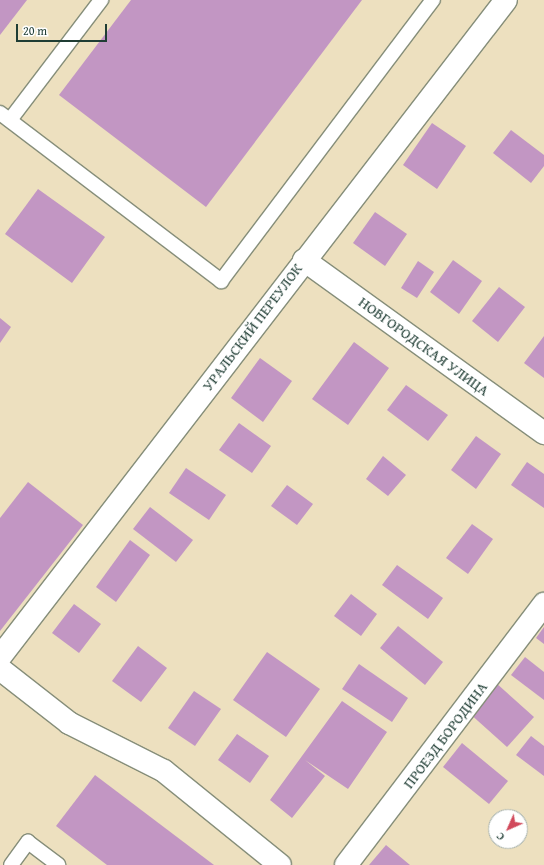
<!DOCTYPE html>
<meta charset="utf-8">
<style>
body{margin:0}
#map{position:relative;width:544px;height:865px;overflow:hidden;background:#ede0bf;font-family:"Gentium Book Plus",serif}
div>[style]{position:absolute}
[style*='--x']{left:calc(var(--x)*1px);top:calc(var(--y)*1px);width:calc(var(--w)*1px);rotate:calc(var(--a)*1deg)}
.building>*{inset:0;background:#c296c3}
.roads{filter:drop-shadow(1px 0 #868e7a) drop-shadow(-1px 0 #868e7a) drop-shadow(0 1px #868e7a) drop-shadow(0 -1px #868e7a)}
.lane>*{height:14px;margin:-7px;padding:0 7px;transform-origin:7px;border-radius:7px;background:#fff}
.street>*{height:22px;margin:-11px;padding:0 11px;transform-origin:11px;border-radius:11px;background:#fff}
span{translate:-50% -50%;white-space:nowrap;text-align:center;line-height:1.15;-webkit-text-stroke:3px #fff;paint-order:stroke}
.street-label{font-size:15px;color:#1f3d34}
.north{position:absolute;left:488px;top:809px;width:40px;height:40px;box-sizing:border-box;background:#fff;border:1px solid #a5b1ae;border-radius:50%;rotate:225deg;font-size:11px;font-weight:700;line-height:16px;text-align:center;color:#1f3d34}
.north::after{content:'';display:block;margin:auto;width:14px;height:18px;background:#d1495b;clip-path:polygon(50% 0,100% 100%,50% 72%,0 100%)}
.scale{position:absolute;left:16px;top:24px;width:91px;height:18px;box-sizing:border-box;border:2px solid #1f3d34;border-top:0;padding-left:5px;font-size:12px;line-height:14px;white-space:nowrap;color:#1f3d34;-webkit-text-stroke:3px #fff;paint-order:stroke}
</style>
<div id="map">
<div class="building">
<i style="clip-path:polygon(0 0,27px 0,0 35px)"></i>
<i style="clip-path:polygon(131px 0,362px 0,206px 207px,59px 95px)"></i>
<i style="clip-path:polygon(432px 123px,466px 146px,437px 189px,403px 165px)"></i>
<i style="clip-path:polygon(511px 130px,544px 155px,544px 166px,531px 183px,493px 153px)"></i>
<i style="clip-path:polygon(38px 189px,105px 237px,72px 283px,5px 234px)"></i>
<i style="clip-path:polygon(375px 212px,407px 234px,385px 266px,353px 243px)"></i>
<i style="clip-path:polygon(453px 260px,482px 281px,459px 314px,430px 292px)"></i>
<i style="clip-path:polygon(418px 261px,434px 272px,417px 298px,401px 288px)"></i>
<i style="clip-path:polygon(499px 287px,525px 307px,498px 342px,472px 321px)"></i>
<i style="clip-path:polygon(0 318px,11px 327px,0 343px)"></i>
<i style="clip-path:polygon(544px 336px,544px 378px,524px 363px)"></i>
<i style="clip-path:polygon(354px 342px,389px 368px,348px 425px,312px 399px)"></i>
<i style="clip-path:polygon(260px 358px,292px 381px,263px 422px,231px 398px)"></i>
<i style="clip-path:polygon(406px 385px,448px 415px,428px 441px,387px 410px)"></i>
<i style="clip-path:polygon(239px 423px,271px 446px,252px 473px,219px 450px)"></i>
<i style="clip-path:polygon(476px 436px,501px 454px,476px 489px,451px 470px)"></i>
<i style="clip-path:polygon(383px 456px,406px 475px,388px 496px,366px 479px)"></i>
<i style="clip-path:polygon(527px 462px,544px 474px,544px 508px,511px 485px)"></i>
<i style="clip-path:polygon(186px 468px,226px 495px,209px 520px,169px 493px)"></i>
<i style="clip-path:polygon(28px 482px,83px 525px,0 631px,0 518px)"></i>
<i style="clip-path:polygon(287px 485px,313px 504px,297px 525px,271px 506px)"></i>
<i style="clip-path:polygon(150px 507px,193px 540px,176px 562px,133px 529px)"></i>
<i style="clip-path:polygon(472px 524px,493px 539px,468px 574px,446px 558px)"></i>
<i style="clip-path:polygon(130px 540px,150px 555px,116px 602px,96px 587px)"></i>
<i style="clip-path:polygon(397px 565px,443px 598px,428px 619px,382px 585px)"></i>
<i style="clip-path:polygon(351px 594px,377px 614px,361px 636px,334px 616px)"></i>
<i style="clip-path:polygon(74px 604px,101px 624px,79px 653px,52px 633px)"></i>
<i style="clip-path:polygon(398px 626px,443px 662px,425px 685px,380px 648px)"></i>
<i style="clip-path:polygon(544px 627px,544px 644px,536px 638px)"></i>
<i style="clip-path:polygon(138px 646px,167px 668px,141px 702px,112px 681px)"></i>
<i style="clip-path:polygon(267px 652px,320px 689px,286px 737px,233px 700px)"></i>
<i style="clip-path:polygon(525px 657px,544px 672px,544px 700px,511px 675px)"></i>
<i style="clip-path:polygon(359px 664px,408px 698px,392px 722px,342px 689px)"></i>
<i style="clip-path:polygon(495px 682px,534px 717px,507px 747px,468px 712px)"></i>
<i style="clip-path:polygon(194px 691px,221px 709px,195px 746px,168px 728px)"></i>
<i style="clip-path:polygon(342px 701px,387px 732px,348px 789px,305px 760px,325px 776px,292px 818px,270px 800px)"></i>
<i style="clip-path:polygon(237px 734px,269px 756px,250px 783px,218px 760px)"></i>
<i style="clip-path:polygon(531px 736px,544px 746px,544px 776px,516px 755px)"></i>
<i style="clip-path:polygon(462px 743px,508px 781px,489px 804px,443px 767px)"></i>
<i style="clip-path:polygon(95px 775px,214px 865px,107px 865px,56px 826px)"></i>
<i style="clip-path:polygon(386px 845px,410px 865px,369px 865px)"></i>
</div>
<div class="roads">
<div class="lane">
<i style="--x:0;--y:113;--w:278;--a:37.2"></i>
<i style="--x:221;--y:281;--w:352;--a:-53"></i>
<i style="--x:10;--y:120;--w:151;--a:-52.8"></i>
<i style="--x:11;--y:865;--w:29;--a:-54"></i>
<i style="--x:28;--y:842;--w:38;--a:37"></i>
</div>
<div class="street">
<i style="--x:304;--y:260;--w:296;--a:35.8"></i>
<i style="--x:0;--y:657;--w:829;--a:-52.4"></i>
<i style="--x:0;--y:669;--w:88;--a:38"></i>
<i style="--x:69;--y:723;--w:106;--a:26.8"></i>
<i style="--x:164;--y:771;--w:149;--a:39"></i>
<i style="--x:346;--y:865;--w:328;--a:-52.8"></i>
</div>
</div>
<div class="street-label">
<span style="left:252px;top:327px;rotate:-53deg">УРАЛЬСКИЙ ПЕРЕУЛОК</span>
<span style="left:424px;top:346px;rotate:36deg">НОВГОРОДСКАЯ УЛИЦА</span>
<span style="left:445px;top:735px;rotate:-53deg">ПРОЕЗД БОРОДИНА</span>
</div>
<div class="north">С</div>
<div class="scale">20 m</div>
</div>
